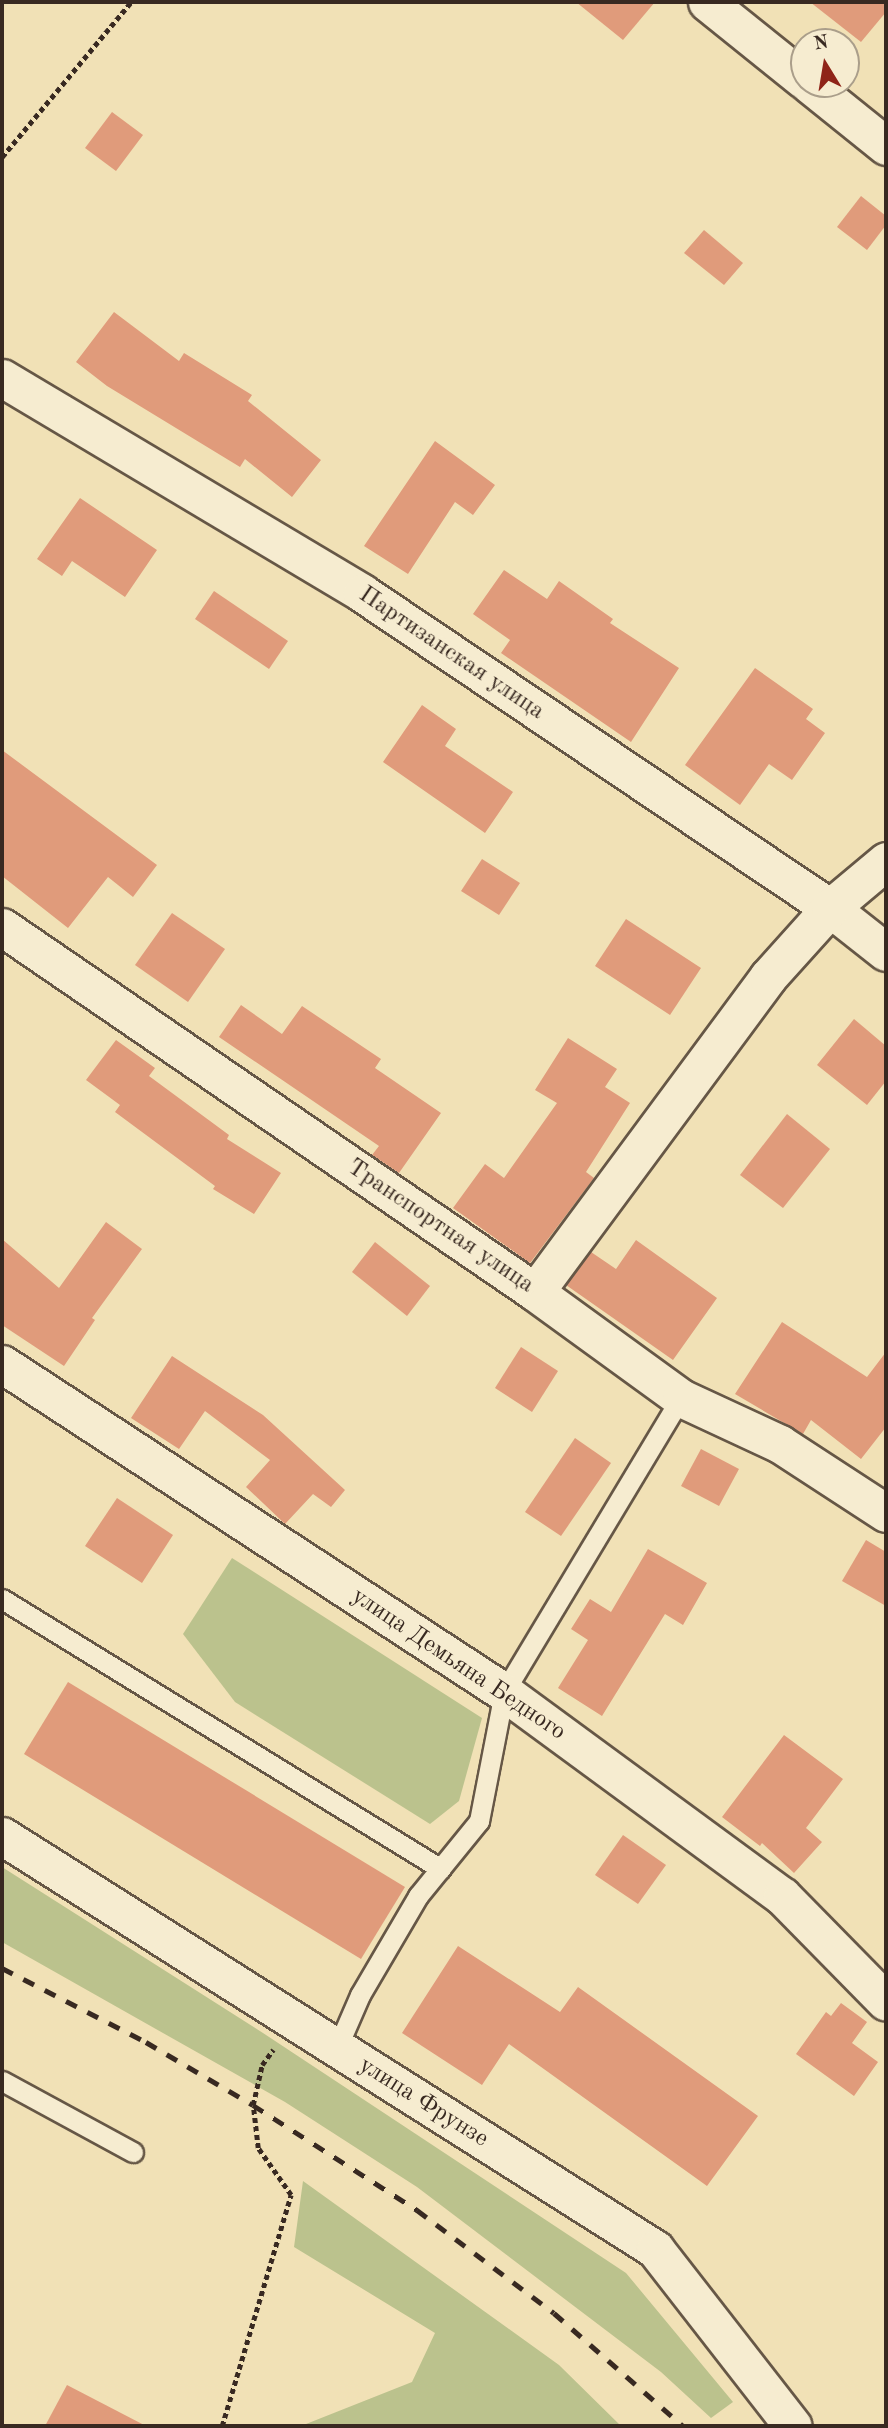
<!DOCTYPE html>
<meta charset="utf-8">
<style>
body{margin:0}
#map{position:relative;width:888px;height:2428px;overflow:hidden;background:#f1e1b6;font-family:"Old Standard TT",serif}
div>[style]{position:absolute}
[style*='--x']{left:calc(var(--x)*1px);top:calc(var(--y)*1px);width:calc(var(--w)*1px);rotate:calc(var(--a)*1deg)}
.green>*{inset:0;background:#bbc28d}
.building>*{inset:0;background:#e09b7b}
.path>*{height:4.5px;margin-top:-2.25px;transform-origin:0;background:repeating-linear-gradient(90deg,#382921 0 5px,transparent 0 8.5px)}
.roads{filter:drop-shadow(2px 0 #665746) drop-shadow(-2px 0 #665746) drop-shadow(0 2px #665746) drop-shadow(0 -2px #665746)}
.service>*{height:19px;margin:-9.5px;padding:0 9.5px;transform-origin:9.5px;border-radius:9.5px;background:#f6ecd0}
.minor>*{height:37px;margin:-18.5px;padding:0 18.5px;transform-origin:18.5px;border-radius:18.5px;background:#f6ecd0}
.rail>*{height:5px;margin-top:-2.5px;transform-origin:0;background:repeating-linear-gradient(90deg,#382921 0 12px,transparent 0 24px)}
span{translate:-50% -50%;white-space:nowrap;text-align:center;line-height:1.15;-webkit-text-stroke:7px #f6ecd0;paint-order:stroke}
.street-label{font-size:24px;color:#382921}
.frame{position:absolute;inset:0;border:4px solid #382921;pointer-events:none}
.north{position:absolute;left:790px;top:28px;width:70px;height:70px;box-sizing:border-box;background:#f6ecd0;border:2px solid #aa9e8a;border-radius:50%;rotate:349deg;font-size:19px;font-weight:700;line-height:28px;text-align:center;color:#382921}
.north::after{content:'';display:block;margin:auto;width:24px;height:32px;background:#8f2418;clip-path:polygon(50% 0,100% 100%,50% 72%,0 100%)}
</style>
<div id="map">
<div class="green">
<i style="clip-path:polygon(232px 1558px,482px 1718px,459px 1801px,430px 1824px,235px 1702px,183px 1634px)"></i>
<i style="clip-path:polygon(2px 1867px,263px 2033px,626px 2273px,733px 2402px,711px 2418px,661px 2372px,417px 2187px,285px 2102px,2px 1942px)"></i>
<i style="clip-path:polygon(303px 2181px,559px 2365px,621px 2426px,301px 2426px,412px 2382px,435px 2333px,294px 2247px)"></i>
</div>
<div class="building">
<i style="clip-path:polygon(576px 2px,655px 2px,623px 40px)"></i>
<i style="clip-path:polygon(810px 2px,886px 2px,886px 12px,861px 42px)"></i>
<i style="clip-path:polygon(112px 112px,143px 135px,116px 171px,85px 148px)"></i>
<i style="clip-path:polygon(861px 196px,886px 216px,886px 225px,867px 250px,837px 227px)"></i>
<i style="clip-path:polygon(704px 230px,743px 263px,724px 285px,684px 253px)"></i>
<i style="clip-path:polygon(114px 312px,179px 361px,184px 353px,252px 395px,248px 401px,321px 460px,292px 497px,245px 459px,240px 467px,107px 386px,76px 362px)"></i>
<i style="clip-path:polygon(435px 441px,495px 485px,473px 515px,455px 502px,408px 574px,364px 546px)"></i>
<i style="clip-path:polygon(80px 498px,157px 550px,125px 597px,72px 561px,62px 576px,37px 559px)"></i>
<i style="clip-path:polygon(504px 570px,547px 599px,559px 581px,613px 619px,610px 623px,679px 668px,631px 742px,501px 653px,510px 640px,473px 614px)"></i>
<i style="clip-path:polygon(214px 591px,288px 641px,269px 669px,195px 619px)"></i>
<i style="clip-path:polygon(755px 668px,813px 709px,806px 719px,825px 733px,792px 780px,769px 764px,740px 805px,685px 765px)"></i>
<i style="clip-path:polygon(422px 705px,456px 729px,445px 746px,513px 792px,485px 833px,383px 762px)"></i>
<i style="clip-path:polygon(2px 750px,157px 865px,133px 897px,108px 877px,68px 928px,2px 876px)"></i>
<i style="clip-path:polygon(482px 859px,520px 883px,499px 915px,461px 891px)"></i>
<i style="clip-path:polygon(172px 913px,225px 949px,188px 1002px,135px 965px)"></i>
<i style="clip-path:polygon(626px 919px,701px 968px,670px 1015px,595px 966px)"></i>
<i style="clip-path:polygon(241px 1005px,282px 1034px,302px 1006px,381px 1059px,375px 1068px,441px 1113px,399px 1173px,372px 1155px,379px 1146px,219px 1037px)"></i>
<i style="clip-path:polygon(854px 1019px,886px 1046px,886px 1081px,867px 1105px,817px 1065px)"></i>
<i style="clip-path:polygon(568px 1038px,617px 1069px,605px 1087px,630px 1103px,586px 1172px,594px 1178px,530px 1263px,453px 1208px,485px 1164px,504px 1178px,557px 1103px,535px 1090px)"></i>
<i style="clip-path:polygon(116px 1040px,155px 1068px,149px 1076px,229px 1135px,227px 1139px,281px 1173px,254px 1214px,213px 1189px,215px 1186px,115px 1112px,120px 1105px,86px 1080px)"></i>
<i style="clip-path:polygon(787px 1114px,830px 1149px,783px 1208px,740px 1175px)"></i>
<i style="clip-path:polygon(106px 1222px,142px 1249px,92px 1318px,95px 1320px,64px 1366px,2px 1325px,2px 1239px,59px 1288px)"></i>
<i style="clip-path:polygon(636px 1240px,717px 1298px,673px 1360px,566px 1285px,591px 1252px,616px 1269px)"></i>
<i style="clip-path:polygon(375px 1242px,430px 1286px,407px 1316px,352px 1272px)"></i>
<i style="clip-path:polygon(782px 1322px,867px 1377px,886px 1352px,886px 1427px,861px 1459px,811px 1420px,803px 1434px,735px 1394px)"></i>
<i style="clip-path:polygon(521px 1347px,558px 1371px,532px 1412px,495px 1388px)"></i>
<i style="clip-path:polygon(172px 1356px,263px 1415px,345px 1490px,331px 1507px,313px 1494px,285px 1524px,246px 1487px,270px 1460px,205px 1411px,179px 1449px,131px 1418px)"></i>
<i style="clip-path:polygon(575px 1438px,611px 1463px,561px 1536px,525px 1512px)"></i>
<i style="clip-path:polygon(701px 1449px,739px 1469px,719px 1506px,681px 1486px)"></i>
<i style="clip-path:polygon(117px 1498px,173px 1535px,142px 1583px,85px 1546px)"></i>
<i style="clip-path:polygon(866px 1540px,886px 1552px,886px 1606px,842px 1581px)"></i>
<i style="clip-path:polygon(648px 1549px,707px 1583px,683px 1625px,665px 1614px,602px 1716px,558px 1688px,588px 1640px,571px 1629px,590px 1599px,611px 1612px)"></i>
<i style="clip-path:polygon(68px 1682px,405px 1887px,361px 1959px,24px 1754px)"></i>
<i style="clip-path:polygon(784px 1735px,843px 1779px,806px 1828px,822px 1842px,794px 1873px,762px 1843px,760px 1846px,722px 1817px)"></i>
<i style="clip-path:polygon(623px 1835px,666px 1865px,638px 1904px,595px 1875px)"></i>
<i style="clip-path:polygon(458px 1946px,560px 2012px,578px 1987px,758px 2116px,707px 2186px,509px 2044px,482px 2085px,402px 2033px)"></i>
<i style="clip-path:polygon(841px 2003px,867px 2022px,852px 2043px,878px 2062px,854px 2096px,796px 2054px,826px 2012px,831px 2016px)"></i>
<i style="clip-path:polygon(67px 2385px,146px 2426px,45px 2426px)"></i>
</div>
<div class="path">
<i style="--x:2;--y:157;--w:202;--a:-50.2"></i>
<i style="--x:222;--y:2426;--w:241;--a:-73.4"></i>
<i style="--x:291;--y:2195;--w:57;--a:-125.1"></i>
<i style="--x:258;--y:2148;--w:43;--a:-96.6"></i>
<i style="--x:253;--y:2105;--w:41;--a:-77.3"></i>
<i style="--x:262;--y:2065;--w:19;--a:-54"></i>
</div>
<div class="roads">
<div class="service">
<i style="--x:2;--y:1599;--w:515;--a:31.59"></i>
<i style="--x:337;--y:2048;--w:58;--a:-66.5"></i>
<i style="--x:360;--y:1995;--w:115;--a:-59.6"></i>
<i style="--x:418;--y:1896;--w:97;--a:-50.9"></i>
<i style="--x:479;--y:1821;--w:131;--a:-79"></i>
<i style="--x:504;--y:1692;--w:343;--a:-59"></i>
<i style="--x:2;--y:2081;--w:149;--a:28.5"></i>
</div>
<div class="minor">
<i style="--x:707;--y:2;--w:124;--a:38.8"></i>
<i style="--x:809;--y:84;--w:99;--a:38.8"></i>
<i style="--x:2;--y:378;--w:419;--a:30.8"></i>
<i style="--x:362;--y:593;--w:564;--a:33.94"></i>
<i style="--x:830;--y:908;--w:71;--a:38.2"></i>
<i style="--x:2;--y:927;--w:646;--a:34.4"></i>
<i style="--x:535;--y:1292;--w:180;--a:36"></i>
<i style="--x:681;--y:1398;--w:109;--a:24.9"></i>
<i style="--x:780;--y:1444;--w:126;--a:33.1"></i>
<i style="--x:535;--y:1292;--w:392;--a:-53.5"></i>
<i style="--x:768;--y:977;--w:93;--a:-48.1"></i>
<i style="--x:830;--y:908;--w:73;--a:-40"></i>
<i style="--x:2;--y:1364;--w:600;--a:33.16"></i>
<i style="--x:504;--y:1692;--w:345;--a:36.3"></i>
<i style="--x:782;--y:1896;--w:148;--a:45.5"></i>
<i style="--x:2;--y:1836;--w:773;--a:32.31"></i>
<i style="--x:655;--y:2249;--w:224;--a:52.1"></i>
</div>
</div>
<div class="rail">
<i style="--x:2;--y:1968;--w:162;--a:27.2"></i>
<i style="--x:146;--y:2042;--w:124;--a:30.5"></i>
<i style="--x:253;--y:2105;--w:195;--a:32.6"></i>
<i style="--x:417;--y:2210;--w:171;--a:36.9"></i>
<i style="--x:554;--y:2313;--w:171;--a:41.2"></i>
</div>
<div class="street-label">
<span style="left:451px;top:654px;rotate:34deg">Партизанская улица</span>
<span style="left:440px;top:1227px;rotate:34deg">Транспортная улица</span>
<span style="left:458px;top:1665px;rotate:34deg">улица Демьяна Бедного</span>
<span style="left:423px;top:2103px;rotate:32deg">улица Фрунзе</span>
</div>
<div class="frame"></div>
<div class="north">N</div>
</div>
